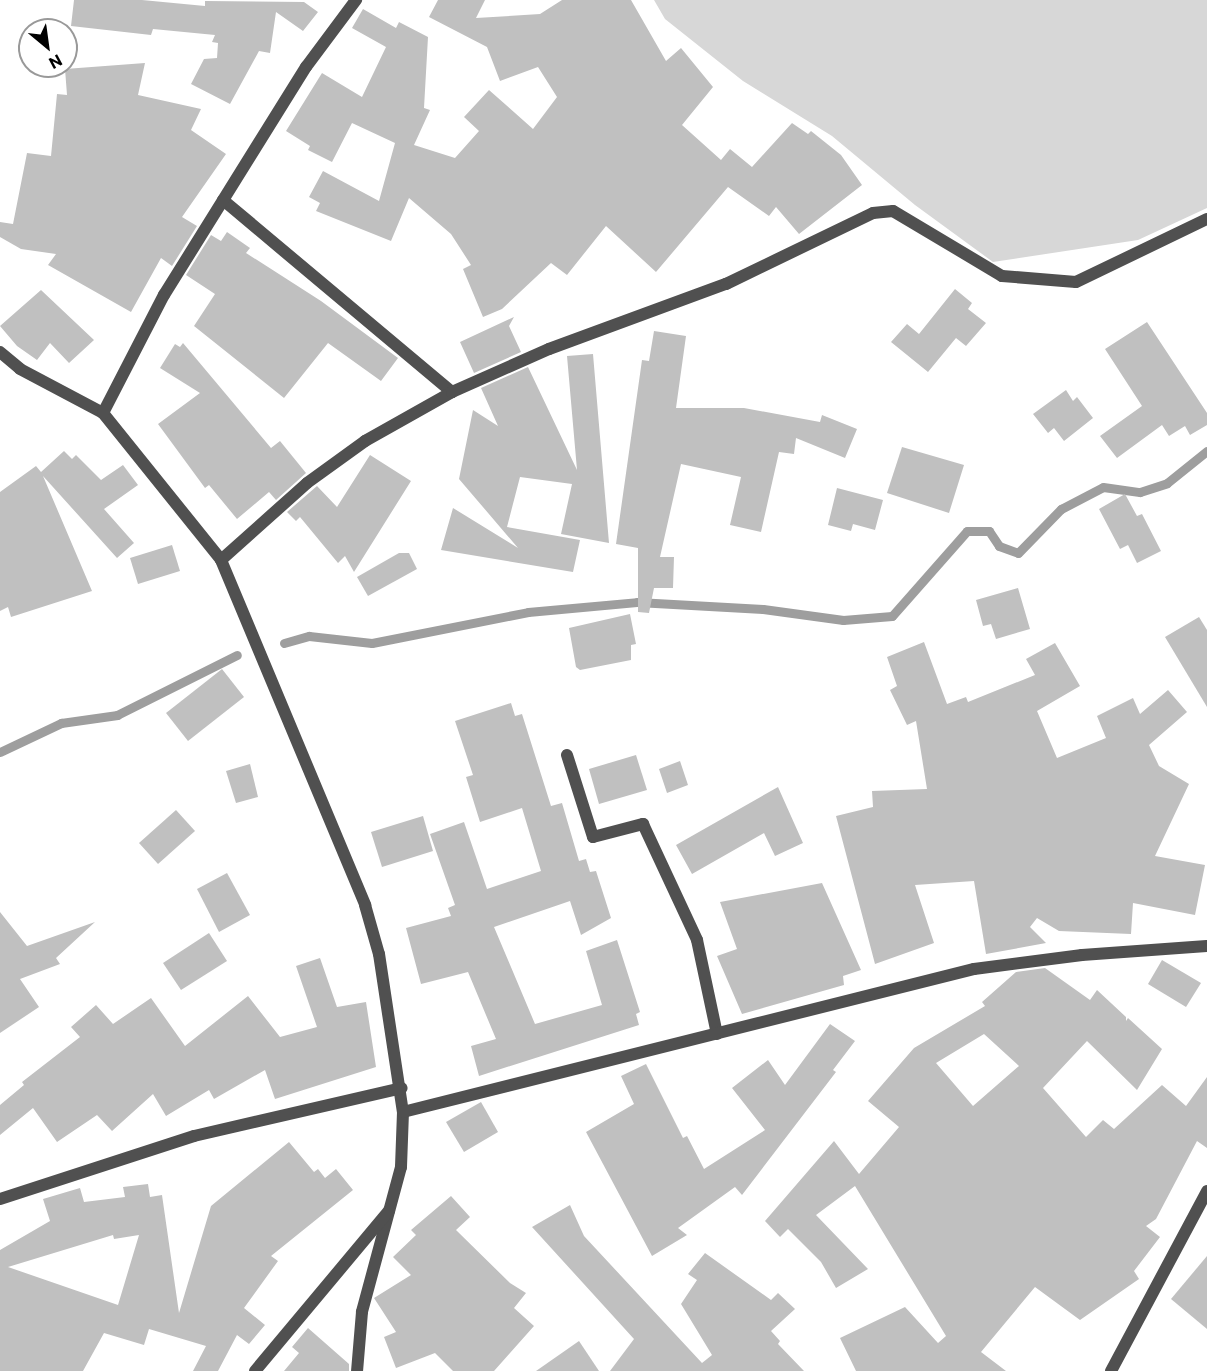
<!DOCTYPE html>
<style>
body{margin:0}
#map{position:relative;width:1207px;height:1371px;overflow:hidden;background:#fff;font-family:Commissioner,sans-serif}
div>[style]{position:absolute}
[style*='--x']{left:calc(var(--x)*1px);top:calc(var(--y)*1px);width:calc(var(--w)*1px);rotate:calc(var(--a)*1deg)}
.green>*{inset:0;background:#d7d7d7}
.stream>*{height:9px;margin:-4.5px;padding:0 4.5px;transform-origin:4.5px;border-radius:4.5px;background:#9e9e9e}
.building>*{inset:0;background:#c0c0c0}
.street>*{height:12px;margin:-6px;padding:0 6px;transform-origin:6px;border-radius:6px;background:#505050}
span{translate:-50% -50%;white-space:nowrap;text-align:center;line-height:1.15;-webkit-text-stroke:6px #fff;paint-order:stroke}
.north{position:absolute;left:18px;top:18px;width:60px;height:60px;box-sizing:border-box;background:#fff;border:2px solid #999;border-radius:50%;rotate:151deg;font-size:16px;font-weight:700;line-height:24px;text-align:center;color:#000}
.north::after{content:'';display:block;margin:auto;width:21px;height:27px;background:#000;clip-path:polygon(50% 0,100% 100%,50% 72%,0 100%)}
</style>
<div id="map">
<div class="green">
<i style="clip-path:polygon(654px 0,1207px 0,1207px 208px,1138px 240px,993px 262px,915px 205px,832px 136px,743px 81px,665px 19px)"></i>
</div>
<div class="stream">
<i style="--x:284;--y:643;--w:26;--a:-16"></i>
<i style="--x:309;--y:636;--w:63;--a:6.3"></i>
<i style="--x:372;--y:643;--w:159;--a:-11.2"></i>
<i style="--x:528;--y:612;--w:109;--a:-5.2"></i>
<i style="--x:637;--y:602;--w:126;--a:3.2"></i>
<i style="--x:763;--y:609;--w:81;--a:7.8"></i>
<i style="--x:843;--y:620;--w:49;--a:-4.7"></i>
<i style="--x:892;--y:616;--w:113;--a:-48.6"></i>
<i style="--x:967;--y:531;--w:22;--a:0"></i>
<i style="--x:989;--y:531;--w:18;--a:56"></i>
<i style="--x:999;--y:546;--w:20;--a:20"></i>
<i style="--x:1018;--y:553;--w:62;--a:-45.7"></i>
<i style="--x:1061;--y:509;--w:47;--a:-27.6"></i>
<i style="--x:1103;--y:487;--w:37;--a:8"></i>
<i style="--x:1140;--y:492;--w:28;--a:-18"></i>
<i style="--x:1167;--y:483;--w:51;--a:-38.7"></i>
<i style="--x:0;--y:752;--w:68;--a:-25.4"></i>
<i style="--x:61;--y:723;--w:57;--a:-8.1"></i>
<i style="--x:117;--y:715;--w:134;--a:-26.6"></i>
</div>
<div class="building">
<i style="clip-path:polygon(74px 0,142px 0,205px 6px,205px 1px,304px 2px,318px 12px,303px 31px,276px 12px,270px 53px,259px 51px,230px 104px,191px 84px,204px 59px,217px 58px,218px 43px,212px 42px,215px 35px,153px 29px,151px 35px,71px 26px)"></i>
<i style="clip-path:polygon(438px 0,485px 0,476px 18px,540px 14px,562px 0,631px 0,666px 61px,681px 48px,713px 87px,682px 125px,721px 160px,730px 149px,752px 167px,792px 123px,808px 134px,811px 131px,841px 155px,862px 185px,799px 234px,776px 207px,769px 216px,728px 187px,656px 272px,606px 226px,567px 275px,551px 263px,502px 309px,483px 317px,463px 269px,471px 265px,451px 234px,409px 198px,391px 241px,316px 211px,320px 203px,309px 197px,323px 171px,379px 201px,395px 143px,352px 123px,332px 162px,308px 150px,310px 146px,286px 131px,322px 73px,362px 97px,386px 47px,352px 28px,363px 9px,396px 28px,399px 22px,428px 37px,424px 108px,430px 110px,414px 145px,455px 158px,479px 131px,464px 117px,489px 90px,533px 129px,557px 97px,538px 67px,500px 81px,487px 47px,429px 17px)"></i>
<i style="clip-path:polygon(145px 63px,138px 95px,201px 109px,191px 130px,226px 154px,182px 217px,197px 226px,172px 266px,161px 258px,131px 312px,48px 265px,56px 254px,21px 249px,0 237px,0 222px,13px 224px,27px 153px,51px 156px,57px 94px,67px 95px,65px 69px)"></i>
<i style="clip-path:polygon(227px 232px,250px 248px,246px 253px,321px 301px,398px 358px,381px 381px,328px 343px,284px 398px,194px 326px,215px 294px,186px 275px,211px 235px,221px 241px)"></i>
<i style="clip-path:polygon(955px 289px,972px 303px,968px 309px,986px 323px,966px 346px,956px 338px,928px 372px,891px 342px,907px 324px,919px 334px)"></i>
<i style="clip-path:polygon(41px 290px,94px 340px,69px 363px,50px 343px,37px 360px,17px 346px,0 326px)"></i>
<i style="clip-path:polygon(514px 317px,509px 326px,521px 352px,474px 373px,460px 342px)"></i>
<i style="clip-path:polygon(1147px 322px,1207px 413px,1207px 425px,1190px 435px,1185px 426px,1169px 436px,1162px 425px,1117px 458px,1100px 436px,1142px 406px,1105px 349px)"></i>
<i style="clip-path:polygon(654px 331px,686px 336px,676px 408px,744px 408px,820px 422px,822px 415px,857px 429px,845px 458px,796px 438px,794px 454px,779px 452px,761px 532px,730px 525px,741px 477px,681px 464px,660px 557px,674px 557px,673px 588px,654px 588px,649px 613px,638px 612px,638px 548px,616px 544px,642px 360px,649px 361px)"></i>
<i style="clip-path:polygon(183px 343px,271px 448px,280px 441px,306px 473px,276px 500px,269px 492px,237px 519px,209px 485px,205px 488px,158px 424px,200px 393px,160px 368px,175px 344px,180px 347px)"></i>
<i style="clip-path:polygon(593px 354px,609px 543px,561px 534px,572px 484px,520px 477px,507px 527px,580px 540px,573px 572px,441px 550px,453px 508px,518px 548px,459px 479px,473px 410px,498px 426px,481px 388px,528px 367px,577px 470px,567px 356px)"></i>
<i style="clip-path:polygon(1066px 390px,1073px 401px,1077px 397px,1093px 418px,1064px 441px,1054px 428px,1048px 433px,1033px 414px)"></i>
<i style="clip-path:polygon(902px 447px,964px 465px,949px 513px,887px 493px)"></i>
<i style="clip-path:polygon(64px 451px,72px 459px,76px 455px,101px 480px,123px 465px,138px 485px,104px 509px,134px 543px,117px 558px,43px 476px,92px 591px,11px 617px,8px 607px,0 611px,0 492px,36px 466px,41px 472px)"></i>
<i style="clip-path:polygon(370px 455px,411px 481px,354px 572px,345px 556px,338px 563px,300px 517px,296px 521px,287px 512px,317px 486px,337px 507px)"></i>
<i style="clip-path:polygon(837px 488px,883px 500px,875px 530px,853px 524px,851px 531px,828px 525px)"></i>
<i style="clip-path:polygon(1125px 494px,1137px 516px,1142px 514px,1161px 551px,1137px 563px,1128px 545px,1120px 549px,1099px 509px)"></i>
<i style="clip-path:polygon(172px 545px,180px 571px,138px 584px,130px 558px)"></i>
<i style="clip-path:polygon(399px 553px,409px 553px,417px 569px,368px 596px,357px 577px)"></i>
<i style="clip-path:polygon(1018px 588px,1030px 629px,996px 639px,991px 624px,983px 626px,976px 600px)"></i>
<i style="clip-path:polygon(630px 614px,636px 644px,631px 645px,631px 660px,580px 670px,576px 667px,569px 628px)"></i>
<i style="clip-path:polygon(1199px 617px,1207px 630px,1207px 707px,1165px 637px)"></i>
<i style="clip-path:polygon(924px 642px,947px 704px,966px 697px,968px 702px,1035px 675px,1026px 659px,1055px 643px,1080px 686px,1037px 711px,1057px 758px,1106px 738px,1097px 716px,1133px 698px,1140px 714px,1168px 690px,1187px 712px,1149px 745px,1159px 766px,1189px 784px,1155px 856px,1205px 865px,1195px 915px,1133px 903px,1131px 934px,1059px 931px,1037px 918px,1030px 927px,1046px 943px,986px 954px,974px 881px,915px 885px,934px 943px,875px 964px,836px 816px,873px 807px,872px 791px,927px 789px,916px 721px,907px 725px,890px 690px,897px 686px,887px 657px)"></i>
<i style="clip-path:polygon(222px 669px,244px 697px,188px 741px,166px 713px)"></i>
<i style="clip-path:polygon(511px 703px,515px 716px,522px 714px,551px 806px,562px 803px,579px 861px,586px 859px,590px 872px,596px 871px,611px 918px,581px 935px,570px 901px,494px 927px,535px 1024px,602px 1005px,586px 951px,617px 940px,640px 1012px,636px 1014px,639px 1025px,479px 1076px,471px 1046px,496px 1039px,468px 972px,421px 984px,406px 928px,451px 916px,448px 908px,455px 905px,430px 834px,464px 822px,487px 889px,541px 871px,522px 808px,480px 822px,466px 777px,473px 775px,455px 721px)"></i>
<i style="clip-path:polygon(636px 755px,647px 790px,599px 804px,589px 769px)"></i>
<i style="clip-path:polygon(680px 761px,688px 785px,667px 793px,659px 769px)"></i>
<i style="clip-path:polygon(250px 764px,258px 797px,236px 803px,226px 771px)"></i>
<i style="clip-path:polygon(778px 787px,803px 843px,775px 856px,764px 833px,692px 874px,676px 845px)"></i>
<i style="clip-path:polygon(176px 810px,195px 831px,158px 864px,139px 843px)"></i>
<i style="clip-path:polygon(423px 816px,433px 851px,382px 867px,371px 832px)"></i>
<i style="clip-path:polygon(227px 873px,250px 915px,219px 932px,197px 889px)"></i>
<i style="clip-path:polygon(822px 883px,861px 970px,843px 976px,844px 985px,742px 1014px,717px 956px,737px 949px,720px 902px)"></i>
<i style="clip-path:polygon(0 912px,27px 946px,95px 922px,56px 958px,60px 964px,20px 979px,39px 1007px,0 1033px)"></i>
<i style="clip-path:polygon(209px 933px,227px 961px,181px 990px,163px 963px)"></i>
<i style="clip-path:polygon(320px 958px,337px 1007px,366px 1002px,376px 1067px,275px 1099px,265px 1070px,214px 1099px,209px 1090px,166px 1116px,153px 1094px,112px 1131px,97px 1115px,57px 1142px,33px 1108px,0 1135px,0 1105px,24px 1085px,22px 1082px,80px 1037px,71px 1027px,96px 1005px,113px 1024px,151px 998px,185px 1046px,248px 996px,280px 1037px,317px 1027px,296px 966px)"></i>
<i style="clip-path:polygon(1162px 960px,1201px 983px,1186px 1007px,1148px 984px)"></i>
<i style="clip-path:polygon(evenodd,1045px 968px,1090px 1000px,1097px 990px,1126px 1017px,1126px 1021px,1128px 1018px,1162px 1049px,1137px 1090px,1087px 1041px,1043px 1088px,1086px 1137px,1103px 1120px,1114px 1129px,1162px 1085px,1186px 1106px,1207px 1077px,1207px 1148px,1197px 1141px,1156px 1219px,1146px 1226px,1160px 1237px,1134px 1271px,1139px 1279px,1080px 1320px,1035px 1287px,981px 1352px,1006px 1371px,856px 1371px,840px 1338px,905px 1307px,938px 1343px,946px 1336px,855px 1186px,816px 1215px,868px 1269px,836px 1288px,821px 1262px,788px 1229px,780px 1237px,765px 1221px,834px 1141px,859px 1174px,899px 1127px,868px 1101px,914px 1048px,985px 1006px,982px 1002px,1016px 972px,1045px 968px,984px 1034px,1019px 1066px,973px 1106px,936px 1063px,984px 1034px)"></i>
<i style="clip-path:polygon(830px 1024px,855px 1041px,833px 1070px,836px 1072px,742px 1195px,735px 1187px,678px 1228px,687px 1235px,652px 1256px,586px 1132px,634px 1104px,621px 1076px,646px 1064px,683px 1138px,687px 1136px,704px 1169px,765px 1130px,732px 1088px,768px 1060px,785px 1085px)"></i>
<i style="clip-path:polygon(481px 1102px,498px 1132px,464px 1152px,446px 1122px)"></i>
<i style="clip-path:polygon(evenodd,289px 1142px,314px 1172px,318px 1169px,325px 1178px,336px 1169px,353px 1190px,271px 1256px,278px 1261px,244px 1308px,265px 1325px,249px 1344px,237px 1335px,218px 1371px,193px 1371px,206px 1346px,149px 1329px,144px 1345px,104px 1333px,83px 1371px,0 1371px,0 1250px,50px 1221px,43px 1199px,80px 1188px,84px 1202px,125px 1197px,123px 1187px,148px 1184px,150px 1197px,162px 1195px,179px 1313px,211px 1206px,289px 1142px,113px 1235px,114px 1239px,139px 1235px,118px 1305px,8px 1267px,113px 1235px)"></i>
<i style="clip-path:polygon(451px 1196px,470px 1217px,456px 1230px,510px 1283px,526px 1293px,514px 1308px,534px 1326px,494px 1371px,453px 1371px,435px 1353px,396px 1368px,384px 1337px,396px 1332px,374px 1298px,411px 1275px,393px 1257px,416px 1235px,411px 1230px)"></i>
<i style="clip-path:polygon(570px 1205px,584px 1236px,702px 1363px,712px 1355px,681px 1304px,697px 1280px,688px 1274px,705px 1253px,771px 1300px,778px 1293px,795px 1309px,771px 1331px,780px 1341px,778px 1344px,804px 1371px,610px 1371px,634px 1339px,532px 1227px)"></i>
<i style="clip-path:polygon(1207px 1256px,1207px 1329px,1171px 1299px)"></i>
<i style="clip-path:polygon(308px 1328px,349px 1364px,349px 1371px,284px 1371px,299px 1353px,292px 1347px)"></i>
<i style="clip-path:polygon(579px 1341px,599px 1371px,536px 1371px)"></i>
</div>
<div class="street">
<i style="--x:223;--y:200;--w:299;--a:40"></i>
<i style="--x:0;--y:352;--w:26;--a:40"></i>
<i style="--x:20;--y:369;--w:94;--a:27.9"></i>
<i style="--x:103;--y:413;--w:189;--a:51.2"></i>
<i style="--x:221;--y:560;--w:374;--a:67.3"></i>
<i style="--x:365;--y:905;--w:51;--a:74.1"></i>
<i style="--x:379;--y:954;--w:160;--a:81.4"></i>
<i style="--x:403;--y:1112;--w:55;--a:92.1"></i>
<i style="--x:401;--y:1167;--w:150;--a:105.1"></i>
<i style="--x:362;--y:1312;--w:59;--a:94.8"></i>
<i style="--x:103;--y:413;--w:133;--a:-62.7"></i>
<i style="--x:164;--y:295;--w:269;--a:-58.1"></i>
<i style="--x:306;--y:67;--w:84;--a:-53.3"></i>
<i style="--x:221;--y:560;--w:115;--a:-41.8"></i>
<i style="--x:307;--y:483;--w:72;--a:-35.9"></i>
<i style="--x:365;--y:441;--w:100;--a:-29.4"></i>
<i style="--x:452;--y:392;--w:106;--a:-23.9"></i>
<i style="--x:549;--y:349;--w:189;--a:-20.2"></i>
<i style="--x:726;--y:284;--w:163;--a:-25.8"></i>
<i style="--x:873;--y:213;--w:20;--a:-6"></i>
<i style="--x:893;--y:211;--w:127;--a:30.8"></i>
<i style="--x:1002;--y:276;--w:74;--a:4.6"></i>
<i style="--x:1076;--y:282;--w:145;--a:-25.7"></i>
<i style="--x:567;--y:755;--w:86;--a:72.4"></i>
<i style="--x:593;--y:837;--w:52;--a:-14.6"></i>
<i style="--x:643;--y:824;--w:128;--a:65"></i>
<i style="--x:697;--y:940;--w:96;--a:78"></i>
<i style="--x:403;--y:1112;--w:589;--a:-14.06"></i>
<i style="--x:974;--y:969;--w:109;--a:-7.4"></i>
<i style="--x:1082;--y:955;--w:125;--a:-4.1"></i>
<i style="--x:0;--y:1199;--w:204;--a:-18"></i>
<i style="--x:194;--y:1136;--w:213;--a:-13"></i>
<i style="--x:255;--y:1371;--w:209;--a:-50.1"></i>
<i style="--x:1111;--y:1371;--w:204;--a:-61.9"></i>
</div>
<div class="north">N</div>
</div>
